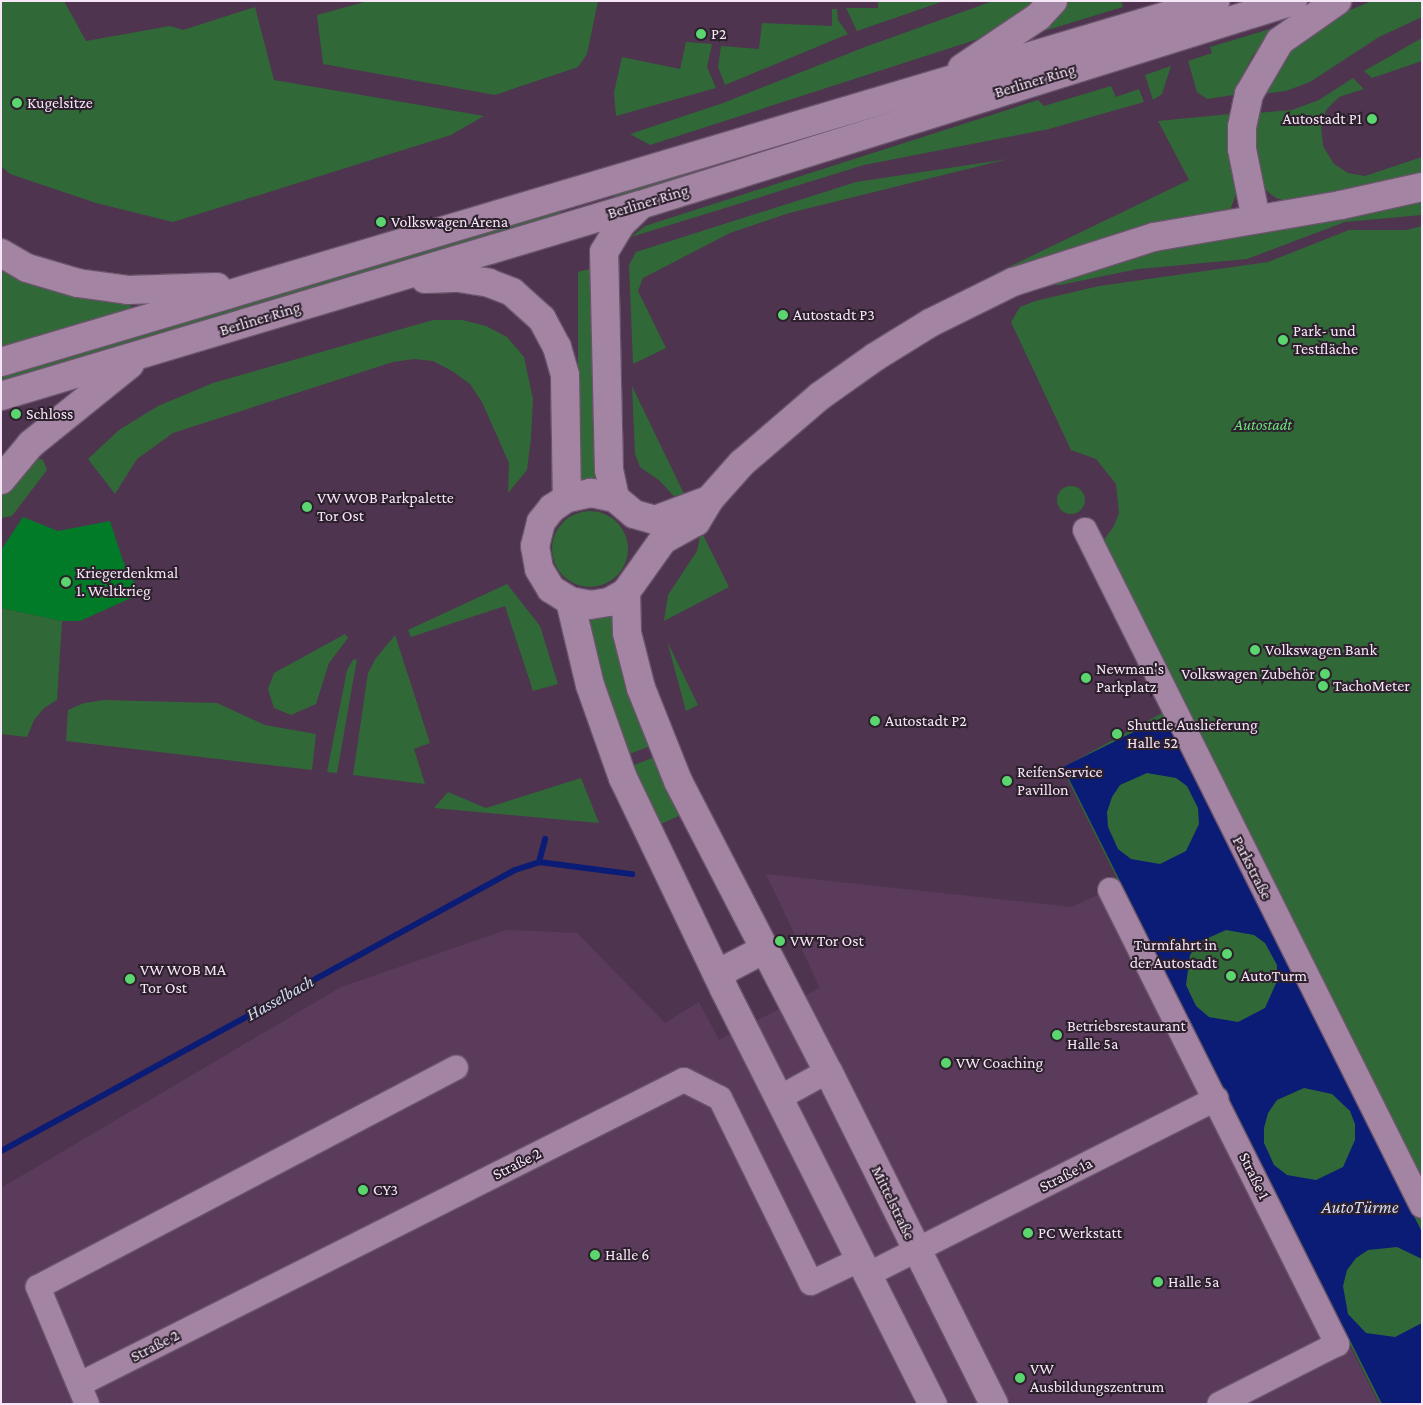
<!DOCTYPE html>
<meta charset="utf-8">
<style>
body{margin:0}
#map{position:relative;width:1423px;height:1405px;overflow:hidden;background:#4e344e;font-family:"Crimson Pro",serif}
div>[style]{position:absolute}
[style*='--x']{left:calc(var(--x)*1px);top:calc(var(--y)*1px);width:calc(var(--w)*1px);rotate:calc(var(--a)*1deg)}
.built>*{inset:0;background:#5b3b5b}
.green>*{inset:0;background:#316838}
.round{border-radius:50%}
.forest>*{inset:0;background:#027b28}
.water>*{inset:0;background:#0b1c76}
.stream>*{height:6px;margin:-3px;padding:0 3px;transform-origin:3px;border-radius:3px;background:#0b1c76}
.roads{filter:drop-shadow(1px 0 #6a546b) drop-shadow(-1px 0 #6a546b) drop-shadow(0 1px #6a546b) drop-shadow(0 -1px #6a546b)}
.street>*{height:24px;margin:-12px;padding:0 12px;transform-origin:12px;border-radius:12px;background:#a385a3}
.secondary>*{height:28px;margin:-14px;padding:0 14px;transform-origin:14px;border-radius:14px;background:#a385a3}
.dots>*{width:14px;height:14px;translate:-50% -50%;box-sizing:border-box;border:2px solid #2d202d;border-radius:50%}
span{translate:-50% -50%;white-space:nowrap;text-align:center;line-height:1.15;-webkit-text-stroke:4px #2d202d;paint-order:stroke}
.poi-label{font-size:16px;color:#f7e6f7}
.left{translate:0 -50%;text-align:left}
.right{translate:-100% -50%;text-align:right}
.street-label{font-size:16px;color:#f7e6f7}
.park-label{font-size:16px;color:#6ae57b;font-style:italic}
.water-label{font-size:18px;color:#cfdaf3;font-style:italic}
.frame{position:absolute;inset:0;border:2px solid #f7e6f7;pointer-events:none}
</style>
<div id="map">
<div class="built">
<i style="clip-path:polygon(766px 874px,1072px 907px,1119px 885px,1379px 1404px,1px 1404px,1px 1188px,341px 987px,506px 930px,577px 933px,665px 1023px,699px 1002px,719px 1040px,820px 988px)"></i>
</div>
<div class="green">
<i style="clip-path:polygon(1px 1px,64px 1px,86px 41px,170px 26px,183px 30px,255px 7px,274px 80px,484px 116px,451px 135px,173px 222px,96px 203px,10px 174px,1px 166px)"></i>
<i style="clip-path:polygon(368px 1px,598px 1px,587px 54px,578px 67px,495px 95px,323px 64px,317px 15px)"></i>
<i style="clip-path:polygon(878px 1px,944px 1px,857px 31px,846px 8px,878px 8px)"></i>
<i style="clip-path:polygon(993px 1px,1039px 1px,997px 32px,972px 41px,650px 145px,630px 134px,723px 103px,865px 47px)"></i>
<i style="clip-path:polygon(1070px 1px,1121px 1px,1123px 7px,1044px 31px,1043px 26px)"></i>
<i style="clip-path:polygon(1372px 1px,1422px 1px,1422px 17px,1379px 37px,1310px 82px,1286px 91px,1261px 94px,1291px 50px,1331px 18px)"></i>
<i style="clip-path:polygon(832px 9px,837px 9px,838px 20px,848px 34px,725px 85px,718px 67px,721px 46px,759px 49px,762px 23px,832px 26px)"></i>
<i style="clip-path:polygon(1270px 29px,1272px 35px,1253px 55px,1233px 95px,1207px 99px,1197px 92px,1188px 61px,1212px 53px,1210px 47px)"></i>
<i style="clip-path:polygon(1422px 38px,1422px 61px,1372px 78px,1364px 71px)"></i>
<i style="clip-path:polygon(686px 42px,712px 44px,707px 67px,716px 88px,616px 116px,614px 92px,622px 57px,680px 69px)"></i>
<i style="clip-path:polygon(1171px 66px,1162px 94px,1153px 100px,1145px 75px)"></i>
<i style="clip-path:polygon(1010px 76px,615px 199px,612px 192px)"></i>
<i style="clip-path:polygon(1353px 78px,1364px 89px,1339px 97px,1326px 110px,1321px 127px,1323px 146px,1334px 164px,1348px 173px,1365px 176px,1422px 157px,1422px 173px,1289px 202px,1276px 198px,1263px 188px,1252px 143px,1256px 113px,1292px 110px,1319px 100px)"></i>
<i style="clip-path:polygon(1111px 86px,1116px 97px,1139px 89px,1144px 102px,1049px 129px,864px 165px,631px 237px,645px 226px,1038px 100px,1044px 106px)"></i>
<i style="clip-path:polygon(1230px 114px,1230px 142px,1239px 187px,1230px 210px,1152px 223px,994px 274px,1189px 180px,1158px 121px)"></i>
<i style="clip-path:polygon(1008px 159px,789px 213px,730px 233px,643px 278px,638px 291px,666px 348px,633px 364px,629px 265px,636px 252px,856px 182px)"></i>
<i style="clip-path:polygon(1422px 198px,1422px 215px,1345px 222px,1247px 259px,1138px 269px,1060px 285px,1037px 285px,1161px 248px)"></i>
<i style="clip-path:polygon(559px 208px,562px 216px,1px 384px,1px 373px)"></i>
<i style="clip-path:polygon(1422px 226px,1422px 1404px,1380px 1404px,1062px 768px,1162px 713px,1079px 544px,1103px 541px,1114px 526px,1119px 513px,1116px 484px,1096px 459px,1071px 450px,1011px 322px,1020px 307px,1035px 301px,1099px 286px,1268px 262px,1349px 230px,1407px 230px)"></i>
<i style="clip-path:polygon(596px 267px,597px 480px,578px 480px,578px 272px)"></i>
<i style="clip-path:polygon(1px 270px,22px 281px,76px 297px,130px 303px,132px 310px,1px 349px)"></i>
<i style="clip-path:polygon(433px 320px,462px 320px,486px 326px,507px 337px,524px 357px,533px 399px,531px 438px,527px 470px,508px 493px,509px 463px,482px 402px,470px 384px,452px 371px,433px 361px,414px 359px,393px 362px,173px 433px,137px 459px,115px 494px,88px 459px,119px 430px,158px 406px,213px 383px)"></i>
<i style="clip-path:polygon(632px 386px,685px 496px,679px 502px,660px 481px,640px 467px,635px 454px)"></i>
<i style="clip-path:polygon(29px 456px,43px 460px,47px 470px,12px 516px,1px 518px,1px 492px)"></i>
<i class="round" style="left:1057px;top:486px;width:28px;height:28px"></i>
<i class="round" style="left:552px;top:511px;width:76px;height:76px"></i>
<i style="clip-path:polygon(701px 531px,729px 587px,664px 621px,668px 595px,697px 551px)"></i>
<i style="clip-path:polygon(507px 584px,540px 626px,558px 684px,533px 691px,505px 606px,411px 637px,408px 630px)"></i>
<i style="clip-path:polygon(1px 608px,62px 621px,57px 700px,44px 708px,34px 720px,27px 737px,1px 734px)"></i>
<i style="clip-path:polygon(615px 613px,653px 745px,624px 756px,605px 701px,587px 618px)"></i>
<i style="clip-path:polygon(345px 634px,348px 638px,329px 663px,316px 704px,291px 715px,274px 708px,268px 689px,274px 673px)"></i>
<i style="clip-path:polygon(395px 635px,430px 743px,414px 749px,425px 784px,353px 775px,368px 673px,376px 658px)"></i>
<i style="clip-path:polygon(667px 641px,698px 705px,686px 711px)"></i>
<i style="clip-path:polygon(357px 659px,337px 773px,327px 772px,347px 670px,353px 660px)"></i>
<i style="clip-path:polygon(104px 700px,217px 703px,265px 725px,316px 734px,312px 770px,66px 741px,68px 710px,84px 703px)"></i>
<i style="clip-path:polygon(657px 756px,685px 813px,657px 826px,629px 767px)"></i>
<i style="clip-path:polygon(581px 778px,599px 823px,434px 808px,448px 792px,486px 808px)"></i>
</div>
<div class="forest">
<i style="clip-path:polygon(23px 517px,58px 531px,110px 521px,123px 561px,140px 594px,80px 621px,62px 621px,1px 608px,1px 550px)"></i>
</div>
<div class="water">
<i style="clip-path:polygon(evenodd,1164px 717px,1422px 1232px,1422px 1259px,1397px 1247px,1368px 1250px,1356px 1258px,1347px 1270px,1343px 1286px,1348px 1314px,1366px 1333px,1395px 1337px,1422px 1323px,1422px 1404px,1382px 1404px,1063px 767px,1164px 717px,1147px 773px,1176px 778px,1187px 786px,1198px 808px,1199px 824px,1186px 851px,1160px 864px,1131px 859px,1118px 849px,1108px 827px,1107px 812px,1112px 797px,1120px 785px,1147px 773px,1164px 717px,1226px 930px,1254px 935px,1265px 943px,1277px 965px,1277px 981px,1265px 1008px,1238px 1022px,1209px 1017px,1196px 1006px,1186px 985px,1190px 955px,1199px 942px,1226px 930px,1164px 717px,1304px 1088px,1332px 1094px,1350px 1111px,1355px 1124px,1355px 1140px,1343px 1167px,1316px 1180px,1287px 1175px,1274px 1165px,1264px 1143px,1264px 1128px,1268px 1113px,1277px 1100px,1304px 1088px)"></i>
</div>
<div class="stream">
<i style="--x:539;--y:862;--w:94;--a:7.4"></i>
<i style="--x:1;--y:1151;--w:586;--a:-28.67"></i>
<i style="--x:515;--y:870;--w:25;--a:-18"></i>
<i style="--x:539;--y:862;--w:24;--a:-75"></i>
</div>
<div class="roads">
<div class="street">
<i style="--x:1085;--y:530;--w:755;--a:63.5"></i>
<i style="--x:1110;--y:890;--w:508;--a:63.43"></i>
<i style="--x:1337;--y:1344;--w:132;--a:153"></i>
<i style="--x:779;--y:1098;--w:56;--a:-28.9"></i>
<i style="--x:869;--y:1274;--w:389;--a:-26.8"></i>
<i style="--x:80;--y:1384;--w:676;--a:-26.72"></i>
<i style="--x:684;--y:1080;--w:40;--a:26.6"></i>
<i style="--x:720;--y:1098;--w:206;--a:63.8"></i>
<i style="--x:811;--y:1283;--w:55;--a:-25.6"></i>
<i style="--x:87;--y:1404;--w:127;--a:-112.7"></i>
<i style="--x:38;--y:1287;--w:472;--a:-27.7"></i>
</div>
<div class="secondary">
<i style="--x:962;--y:68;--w:92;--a:-33.9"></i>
<i style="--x:1038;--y:17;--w:22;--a:-47"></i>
<i style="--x:1256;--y:219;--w:71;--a:-101.3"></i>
<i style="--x:1242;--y:149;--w:22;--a:-90"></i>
<i style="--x:1242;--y:127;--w:34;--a:-78"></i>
<i style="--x:1249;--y:94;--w:61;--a:-59.7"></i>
<i style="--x:1280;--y:41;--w:70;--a:-35.1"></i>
<i style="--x:1;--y:253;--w:30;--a:30"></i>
<i style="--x:27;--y:268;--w:53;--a:16.4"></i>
<i style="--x:78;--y:283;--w:50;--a:8"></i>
<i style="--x:128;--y:290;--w:89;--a:-1.9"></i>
<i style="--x:425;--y:279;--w:34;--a:-2"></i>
<i style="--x:459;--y:278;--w:30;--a:9"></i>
<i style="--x:489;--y:283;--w:25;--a:21"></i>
<i style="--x:512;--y:292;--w:40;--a:42"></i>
<i style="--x:542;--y:319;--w:32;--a:62"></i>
<i style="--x:557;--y:347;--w:29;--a:74"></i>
<i style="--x:565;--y:375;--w:123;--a:89.1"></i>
<i style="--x:1;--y:362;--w:1267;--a:-16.55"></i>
<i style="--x:1;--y:396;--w:667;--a:-16.64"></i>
<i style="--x:640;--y:205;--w:684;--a:-17.35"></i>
<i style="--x:1;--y:480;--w:47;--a:-50.2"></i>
<i style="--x:31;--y:444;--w:127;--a:-38.9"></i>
<i style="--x:615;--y:498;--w:29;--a:-102"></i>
<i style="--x:609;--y:470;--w:218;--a:-91.3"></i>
<i style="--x:604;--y:252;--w:31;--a:-59"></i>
<i style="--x:620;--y:225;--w:28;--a:-44"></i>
<i style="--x:709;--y:500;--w:58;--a:159.7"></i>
<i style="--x:655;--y:520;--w:22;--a:-164"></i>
<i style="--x:634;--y:514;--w:25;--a:-140"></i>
<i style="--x:615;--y:498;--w:25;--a:-168"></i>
<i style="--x:591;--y:493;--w:25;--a:168"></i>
<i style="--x:567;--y:498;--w:18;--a:146"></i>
<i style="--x:552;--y:508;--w:18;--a:128"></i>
<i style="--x:541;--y:522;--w:25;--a:104"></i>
<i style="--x:535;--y:546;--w:23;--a:80"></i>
<i style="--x:539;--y:569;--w:23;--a:59"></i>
<i style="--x:551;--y:589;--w:22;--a:32"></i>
<i style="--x:570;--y:601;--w:20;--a:11"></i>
<i style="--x:590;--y:605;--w:19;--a:-9"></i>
<i style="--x:609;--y:602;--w:20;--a:-30"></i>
<i style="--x:626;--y:592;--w:64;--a:-54.6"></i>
<i style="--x:663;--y:540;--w:38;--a:-29"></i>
<i style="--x:696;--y:522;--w:26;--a:-59"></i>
<i style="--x:709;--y:500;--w:50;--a:-48.3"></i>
<i style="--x:742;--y:463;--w:103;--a:-40.7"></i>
<i style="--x:820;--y:396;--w:67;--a:-35.3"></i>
<i style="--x:875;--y:357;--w:65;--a:-31.7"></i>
<i style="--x:930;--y:323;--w:93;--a:-26.3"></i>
<i style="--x:1013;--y:282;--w:148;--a:-17.7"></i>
<i style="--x:1154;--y:237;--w:190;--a:-9.7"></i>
<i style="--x:1341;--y:205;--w:83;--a:-12.5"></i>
<i style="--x:626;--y:592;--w:41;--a:88.6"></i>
<i style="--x:627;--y:633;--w:57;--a:75.7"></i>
<i style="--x:641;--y:688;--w:100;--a:68.3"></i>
<i style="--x:678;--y:781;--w:326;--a:62.7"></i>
<i style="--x:828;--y:1071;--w:372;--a:63.5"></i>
<i style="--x:570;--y:601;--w:86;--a:76.6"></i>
<i style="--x:590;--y:685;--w:99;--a:70.5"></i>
<i style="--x:623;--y:778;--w:234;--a:64.4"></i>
<i style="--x:724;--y:989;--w:465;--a:63.3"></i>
<i style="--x:717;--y:974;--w:54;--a:-27.5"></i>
</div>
</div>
<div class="dots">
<i style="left:701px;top:34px;background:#5bd56e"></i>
<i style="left:17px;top:103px;background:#5bd56e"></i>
<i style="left:1372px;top:119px;background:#5bd56e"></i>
<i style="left:381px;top:222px;background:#5bd56e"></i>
<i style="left:783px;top:315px;background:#5bd56e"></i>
<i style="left:1283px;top:340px;background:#5bd56e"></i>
<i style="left:16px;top:414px;background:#5bd56e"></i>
<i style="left:307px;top:507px;background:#5bd56e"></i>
<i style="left:66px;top:582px;background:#5bd56e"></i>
<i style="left:1255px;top:650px;background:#5bd56e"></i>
<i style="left:1325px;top:674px;background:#5bd56e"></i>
<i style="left:1086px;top:678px;background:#5bd56e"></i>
<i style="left:1323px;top:686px;background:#5bd56e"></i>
<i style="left:875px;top:721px;background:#5bd56e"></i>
<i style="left:1117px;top:734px;background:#5bd56e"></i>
<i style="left:1007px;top:781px;background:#5bd56e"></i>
<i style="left:780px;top:941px;background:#5bd56e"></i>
<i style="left:1227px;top:954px;background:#5bd56e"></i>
<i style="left:1231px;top:976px;background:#5bd56e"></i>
<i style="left:130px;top:979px;background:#5bd56e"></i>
<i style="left:1057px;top:1035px;background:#5bd56e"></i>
<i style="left:946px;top:1063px;background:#5bd56e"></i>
<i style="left:363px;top:1190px;background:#5bd56e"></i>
<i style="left:1028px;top:1233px;background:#5bd56e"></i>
<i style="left:595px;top:1255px;background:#5bd56e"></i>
<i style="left:1158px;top:1282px;background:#5bd56e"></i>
<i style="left:1020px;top:1378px;background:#5bd56e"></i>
</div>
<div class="poi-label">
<span class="left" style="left:711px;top:34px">P2</span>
<span class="left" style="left:27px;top:103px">Kugelsitze</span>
<span class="right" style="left:1362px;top:119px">Autostadt P1</span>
<span class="left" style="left:391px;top:222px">Volkswagen Arena</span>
<span class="left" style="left:793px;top:315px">Autostadt P3</span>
<span class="left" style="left:1293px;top:340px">Park- und<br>Testfläche</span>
<span class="left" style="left:26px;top:414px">Schloss</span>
<span class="left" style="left:317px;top:507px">VW WOB Parkpalette<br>Tor Ost</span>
<span class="left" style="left:76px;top:582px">Kriegerdenkmal<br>1. Weltkrieg</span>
<span class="left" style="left:1265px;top:650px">Volkswagen Bank</span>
<span class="left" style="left:1096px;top:678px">Newman's<br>Parkplatz</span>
<span class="right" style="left:1315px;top:674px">Volkswagen Zubehör</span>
<span class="left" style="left:1333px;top:686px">TachoMeter</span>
<span class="left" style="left:885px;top:721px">Autostadt P2</span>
<span class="left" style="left:1127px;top:734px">Shuttle Auslieferung<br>Halle 52</span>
<span class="left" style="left:1017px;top:781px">ReifenService<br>Pavillon</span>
<span class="left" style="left:790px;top:941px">VW Tor Ost</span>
<span class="right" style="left:1217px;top:954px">Turmfahrt in<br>der Autostadt</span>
<span class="left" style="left:140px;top:979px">VW WOB MA<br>Tor Ost</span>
<span class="left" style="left:1241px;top:976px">AutoTurm</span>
<span class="left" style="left:1067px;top:1035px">Betriebsrestaurant<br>Halle 5a</span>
<span class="left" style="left:956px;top:1063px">VW Coaching</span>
<span class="left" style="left:373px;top:1190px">CY3</span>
<span class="left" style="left:1038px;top:1233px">PC Werkstatt</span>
<span class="left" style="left:605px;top:1255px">Halle 6</span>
<span class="left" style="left:1168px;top:1282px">Halle 5a</span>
<span class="left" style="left:1030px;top:1378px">VW<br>Ausbildungszentrum</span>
</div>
<div class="street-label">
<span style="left:1035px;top:81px;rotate:-17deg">Berliner Ring</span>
<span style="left:648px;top:202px;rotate:-17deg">Berliner Ring</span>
<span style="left:260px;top:319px;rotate:-17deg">Berliner Ring</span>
<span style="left:1252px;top:868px;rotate:63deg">Parkstraße</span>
<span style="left:517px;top:1164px;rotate:-27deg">Straße 2</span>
<span style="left:1066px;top:1175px;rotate:-27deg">Straße 1a</span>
<span style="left:1254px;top:1176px;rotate:64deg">Straße 1</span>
<span style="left:893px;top:1203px;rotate:64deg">Mittelstraße</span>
<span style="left:155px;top:1346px;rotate:-27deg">Straße 2</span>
</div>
<div class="park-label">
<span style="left:1263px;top:425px">Autostadt</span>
</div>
<div class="water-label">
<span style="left:280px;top:998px;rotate:-29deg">Hasselbach</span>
<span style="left:1360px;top:1207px">AutoTürme</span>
</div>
<div class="frame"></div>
</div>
